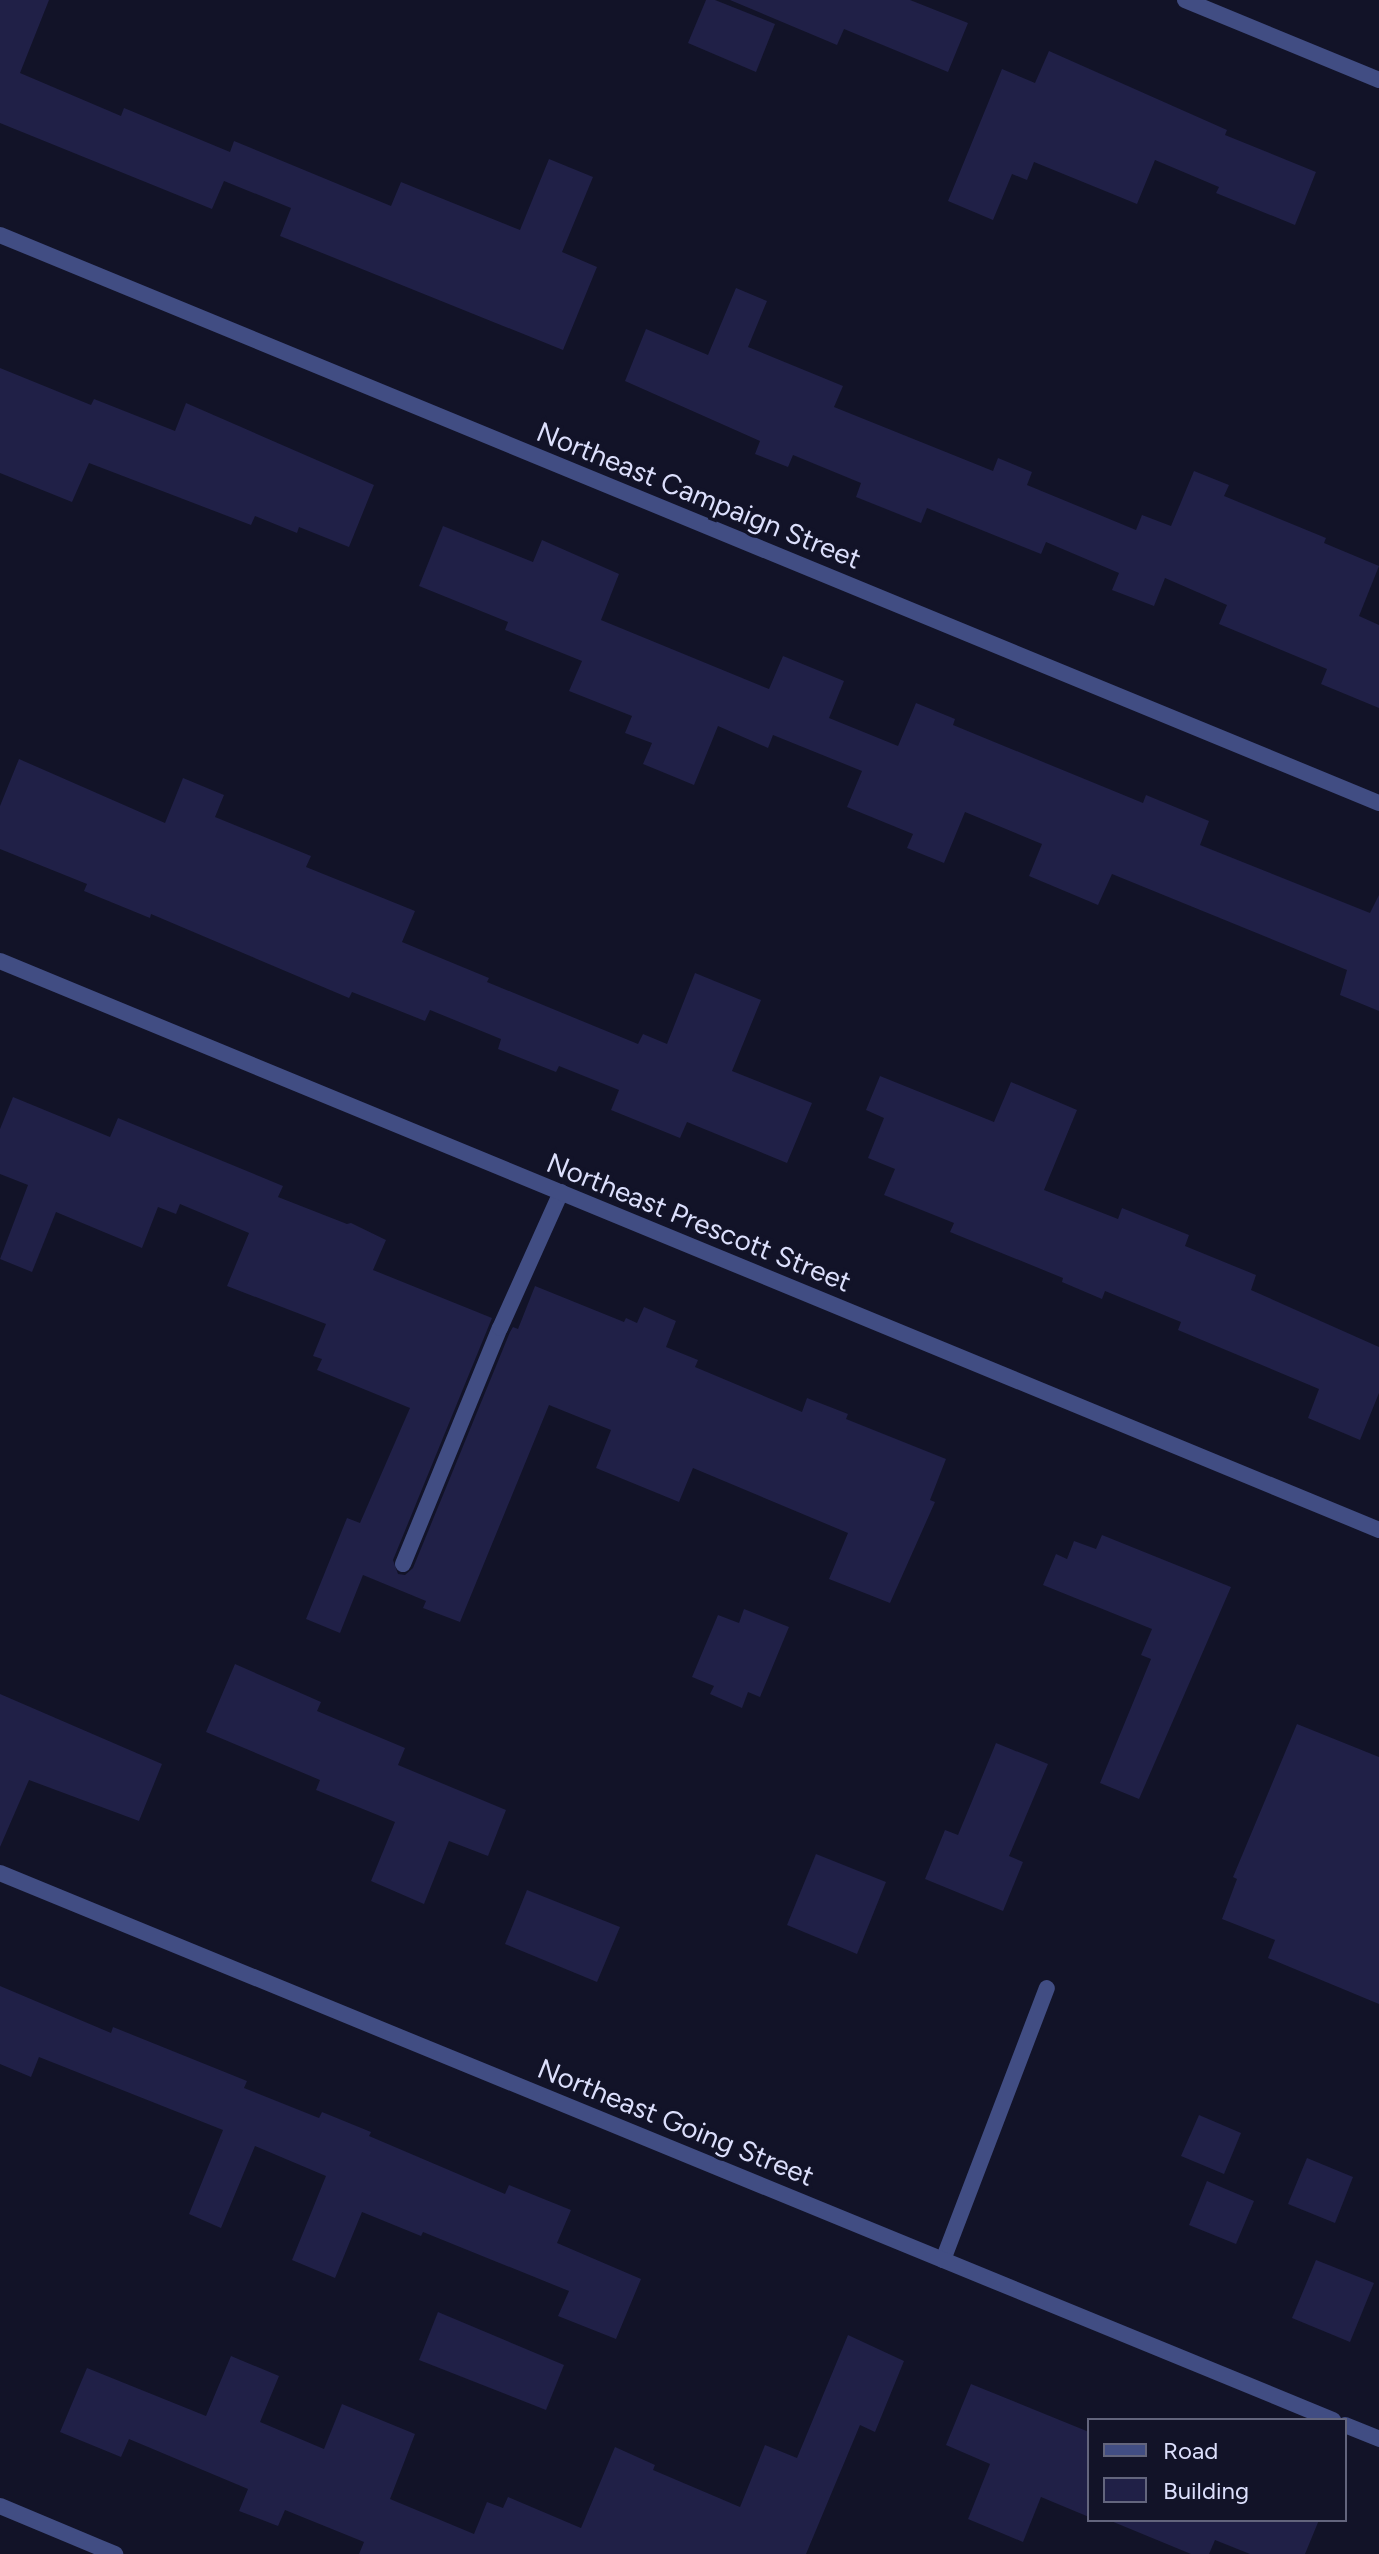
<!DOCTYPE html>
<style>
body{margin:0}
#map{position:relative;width:1379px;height:2554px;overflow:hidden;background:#121328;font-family:Figtree,sans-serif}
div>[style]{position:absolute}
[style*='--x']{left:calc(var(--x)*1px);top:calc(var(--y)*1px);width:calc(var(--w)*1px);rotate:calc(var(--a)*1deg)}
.building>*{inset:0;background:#202047}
.service>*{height:16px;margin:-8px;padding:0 8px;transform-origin:8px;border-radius:8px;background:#414d83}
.minor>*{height:16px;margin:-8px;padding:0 8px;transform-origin:8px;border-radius:8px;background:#414d83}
.tertiary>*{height:16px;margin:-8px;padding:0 8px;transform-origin:8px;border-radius:8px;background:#414d83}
span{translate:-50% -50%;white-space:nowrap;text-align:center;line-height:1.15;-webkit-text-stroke:7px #121328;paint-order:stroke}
.street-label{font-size:28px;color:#dcdffc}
.legend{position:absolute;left:1087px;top:2418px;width:260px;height:104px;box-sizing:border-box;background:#121328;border:2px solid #63657d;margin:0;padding:10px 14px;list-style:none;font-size:24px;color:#dcdffc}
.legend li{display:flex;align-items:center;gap:16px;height:40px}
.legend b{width:40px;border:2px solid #63657d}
</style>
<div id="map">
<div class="building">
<i style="clip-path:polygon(0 0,49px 0,20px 73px,121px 116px,124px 108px,230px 152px,234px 141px,391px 206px,401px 182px,520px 230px,549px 159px,593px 177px,562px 252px,597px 267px,563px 350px,280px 236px,291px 208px,224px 181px,212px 209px,0 123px)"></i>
<i style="clip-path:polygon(706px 0,715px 0,775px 24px,756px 72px,688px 43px)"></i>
<i style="clip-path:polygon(730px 0,910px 0,968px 23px,948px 72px,844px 29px,837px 45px)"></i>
<i style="clip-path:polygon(1049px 51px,1227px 130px,1225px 135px,1316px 172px,1295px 225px,1216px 193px,1219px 187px,1155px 160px,1137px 204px,1034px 162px,1027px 180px,1012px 174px,993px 220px,948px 201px,1002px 69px,1035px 83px)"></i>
<i style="clip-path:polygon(736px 288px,767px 301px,748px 347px,843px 386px,834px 407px,993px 471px,998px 458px,1032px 472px,1027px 485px,1136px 530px,1142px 515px,1171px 526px,1194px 471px,1229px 485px,1224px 496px,1326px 538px,1324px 543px,1379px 566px,1359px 616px,1379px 625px,1379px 708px,1321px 684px,1327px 669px,1219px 624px,1227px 605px,1165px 578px,1154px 606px,1112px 590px,1119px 573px,1046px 542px,1041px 554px,927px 508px,921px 523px,856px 497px,861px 483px,793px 455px,788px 467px,755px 454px,760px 441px,625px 381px,646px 329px,708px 355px)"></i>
<i style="clip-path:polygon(0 368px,91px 405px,94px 399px,175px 431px,186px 403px,374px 485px,349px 547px,299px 527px,297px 533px,255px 516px,251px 525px,89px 463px,72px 502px,0 473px)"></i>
<i style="clip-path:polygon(443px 526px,533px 562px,542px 540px,619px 574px,601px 620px,769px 689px,783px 656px,844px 681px,829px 718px,898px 746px,916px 703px,955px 719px,953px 725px,1143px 803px,1146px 795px,1209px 821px,1200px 845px,1370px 913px,1379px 895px,1379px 1011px,1340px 995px,1347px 970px,1112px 874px,1098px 905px,1029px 876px,1042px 844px,965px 812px,944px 863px,907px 848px,913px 834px,847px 807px,862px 771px,773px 735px,768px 748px,718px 726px,694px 785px,643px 764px,652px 743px,625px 733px,632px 716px,569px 691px,582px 661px,505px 630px,508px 622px,419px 586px)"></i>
<i style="clip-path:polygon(19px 759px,165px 823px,183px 778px,224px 795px,215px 817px,311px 856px,306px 867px,415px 911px,402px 942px,489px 978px,487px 982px,638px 1044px,643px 1034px,667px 1044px,695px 973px,761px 1000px,732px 1071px,812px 1103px,787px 1163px,687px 1122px,680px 1138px,611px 1110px,619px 1090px,559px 1066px,556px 1072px,498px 1049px,501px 1039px,430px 1010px,425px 1021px,352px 992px,349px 998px,151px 914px,150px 918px,84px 891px,87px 884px,0 849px,0 806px)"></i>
<i style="clip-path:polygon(880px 1076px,994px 1122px,1011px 1082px,1077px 1110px,1044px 1190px,1118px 1219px,1122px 1208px,1189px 1235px,1185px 1246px,1256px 1275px,1251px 1290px,1379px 1347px,1379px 1393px,1360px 1440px,1308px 1418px,1319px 1389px,1178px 1330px,1181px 1322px,1105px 1291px,1102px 1299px,1062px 1282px,1063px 1278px,950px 1232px,954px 1223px,884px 1195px,895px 1169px,868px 1158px,884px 1118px,866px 1110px)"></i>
<i style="clip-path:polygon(13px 1097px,110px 1137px,118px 1118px,283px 1186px,278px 1197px,347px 1224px,351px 1223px,386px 1240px,373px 1270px,492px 1318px,393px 1560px,398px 1574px,405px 1575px,413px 1568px,510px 1332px,513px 1327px,518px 1329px,535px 1286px,624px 1322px,626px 1318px,637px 1323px,644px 1307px,676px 1321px,666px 1347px,698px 1360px,695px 1367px,802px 1412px,807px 1398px,848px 1414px,846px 1419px,946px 1459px,930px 1500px,935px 1502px,890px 1603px,829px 1579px,848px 1533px,693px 1468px,679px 1502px,596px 1468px,611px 1430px,549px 1405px,460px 1622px,423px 1608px,426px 1601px,363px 1575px,340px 1633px,306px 1619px,347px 1518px,360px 1523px,410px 1408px,317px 1370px,322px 1359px,313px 1356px,326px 1324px,227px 1286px,249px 1233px,180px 1204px,176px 1214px,158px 1207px,142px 1248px,56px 1212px,32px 1272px,0 1259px,28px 1185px,0 1174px,0 1129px)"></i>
<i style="clip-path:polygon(1102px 1535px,1231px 1587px,1139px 1799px,1100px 1783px,1151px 1659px,1141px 1655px,1152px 1629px,1043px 1585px,1056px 1554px,1067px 1559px,1074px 1541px,1096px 1549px)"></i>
<i style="clip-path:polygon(744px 1609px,789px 1627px,760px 1697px,748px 1692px,742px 1708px,710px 1694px,714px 1686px,692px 1677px,718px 1615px,739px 1623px)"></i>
<i style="clip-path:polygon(235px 1664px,321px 1702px,317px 1711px,405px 1748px,398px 1765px,506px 1810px,488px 1856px,449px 1841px,424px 1904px,371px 1881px,395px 1822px,316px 1790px,320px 1780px,206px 1732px)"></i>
<i style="clip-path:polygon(0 1694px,162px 1764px,139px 1821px,29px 1780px,0 1847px)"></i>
<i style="clip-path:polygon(1297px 1724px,1379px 1757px,1379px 2004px,1268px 1958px,1275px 1940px,1222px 1919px,1237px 1879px,1233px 1877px)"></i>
<i style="clip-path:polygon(996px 1743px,1048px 1764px,1009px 1856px,1023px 1862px,1003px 1911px,925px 1879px,945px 1830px,958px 1835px)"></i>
<i style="clip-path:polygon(816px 1854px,886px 1882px,857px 1954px,787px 1925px)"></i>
<i style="clip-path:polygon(527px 1890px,620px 1927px,597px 1982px,505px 1944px)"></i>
<i style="clip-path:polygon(0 1986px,111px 2033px,113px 2027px,247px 2081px,244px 2088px,319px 2118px,322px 2112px,371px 2132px,369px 2136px,505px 2194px,509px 2185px,571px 2210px,557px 2243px,641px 2279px,616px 2339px,558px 2316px,569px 2291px,423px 2232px,421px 2236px,362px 2212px,335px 2278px,292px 2260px,326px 2176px,255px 2146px,221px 2228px,189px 2214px,223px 2130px,39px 2057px,31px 2077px,0 2064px)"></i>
<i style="clip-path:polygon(1199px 2115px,1241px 2133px,1224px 2174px,1181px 2156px)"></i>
<i style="clip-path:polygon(1307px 2158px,1353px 2177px,1335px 2223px,1288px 2204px)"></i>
<i style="clip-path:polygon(1207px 2181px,1254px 2201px,1236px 2244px,1189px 2225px)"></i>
<i style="clip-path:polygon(1316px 2260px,1374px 2283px,1350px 2342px,1292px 2318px)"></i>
<i style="clip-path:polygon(438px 2312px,564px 2365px,546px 2410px,419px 2360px)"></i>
<i style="clip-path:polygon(848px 2335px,904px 2361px,875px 2432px,860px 2425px,806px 2554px,359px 2554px,364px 2542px,285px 2510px,278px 2526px,239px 2511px,248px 2489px,129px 2439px,121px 2457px,60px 2432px,87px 2368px,206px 2416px,231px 2356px,279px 2376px,260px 2422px,324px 2449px,342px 2404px,415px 2434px,390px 2499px,474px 2534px,487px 2502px,503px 2508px,508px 2497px,581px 2528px,615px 2447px,655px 2465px,653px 2470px,740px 2507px,765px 2445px,797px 2458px)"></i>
<i style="clip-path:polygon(971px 2384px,1089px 2432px,1089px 2517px,1041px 2497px,1023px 2542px,968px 2519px,990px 2464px,946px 2445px)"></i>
<i style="clip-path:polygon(1319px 2520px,1305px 2554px,1250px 2554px,1215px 2540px,1209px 2554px,1191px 2554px,1111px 2521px)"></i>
</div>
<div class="service">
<i style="--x:403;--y:1564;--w:255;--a:-67.7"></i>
<i style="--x:500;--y:1328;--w:149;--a:-65.8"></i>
<i style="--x:943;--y:2260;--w:291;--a:-69.1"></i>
</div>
<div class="minor">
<i style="--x:1185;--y:0;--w:210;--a:22.4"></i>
<i style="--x:0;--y:235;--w:1491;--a:22.39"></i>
<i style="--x:0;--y:1873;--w:1441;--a:22.31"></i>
<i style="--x:1345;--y:2425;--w:37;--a:22"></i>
<i style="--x:0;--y:2506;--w:125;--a:22.7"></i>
</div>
<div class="tertiary">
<i style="--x:0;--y:961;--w:1492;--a:22.42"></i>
</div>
<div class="street-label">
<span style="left:699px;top:495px;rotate:22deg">Northeast Campaign Street</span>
<span style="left:699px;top:1222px;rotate:22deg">Northeast Prescott Street</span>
<span style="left:676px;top:2122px;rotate:22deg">Northeast Going Street</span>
</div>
<ul class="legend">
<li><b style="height:10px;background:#414d83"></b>Road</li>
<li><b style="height:22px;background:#202047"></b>Building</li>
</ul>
</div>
